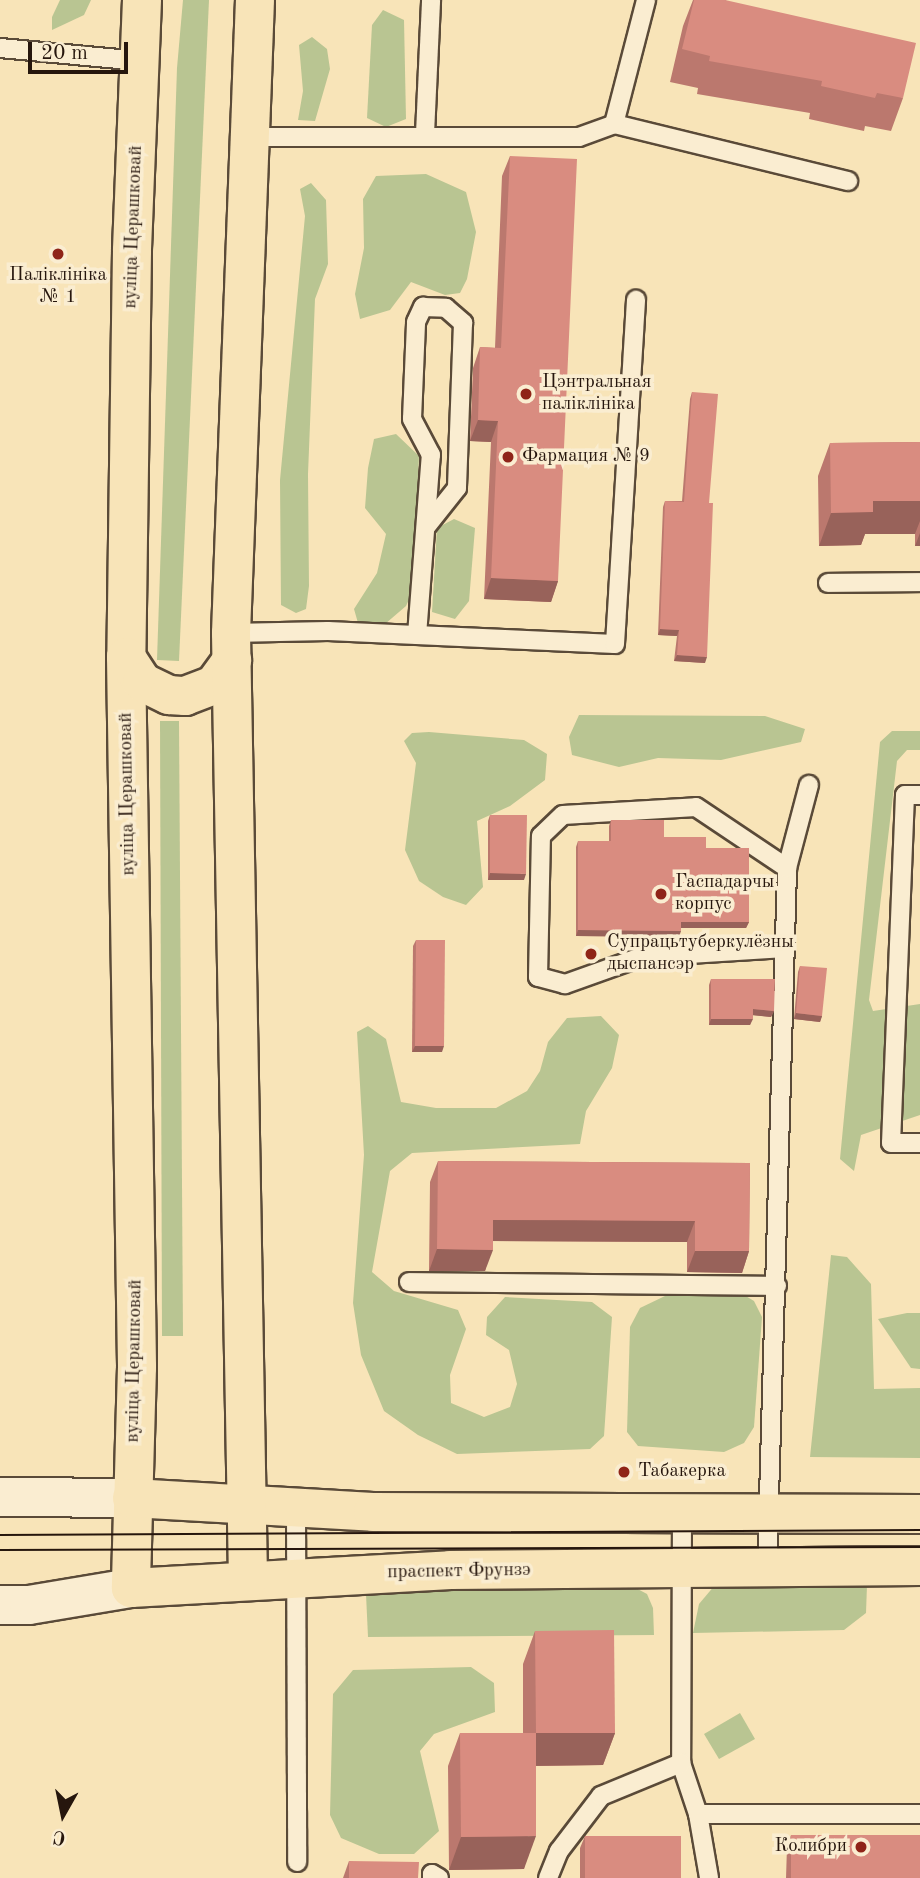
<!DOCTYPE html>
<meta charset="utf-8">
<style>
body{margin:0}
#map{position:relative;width:920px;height:1878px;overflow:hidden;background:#f8e4b8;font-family:"Old Standard TT",serif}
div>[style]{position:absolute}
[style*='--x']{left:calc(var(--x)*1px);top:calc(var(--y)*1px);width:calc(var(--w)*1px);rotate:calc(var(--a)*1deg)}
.green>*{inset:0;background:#b9c592}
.roads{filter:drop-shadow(2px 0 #5a4a38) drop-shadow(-2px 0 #5a4a38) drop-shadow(0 2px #5a4a38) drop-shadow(0 -2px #5a4a38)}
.service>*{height:18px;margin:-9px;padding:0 9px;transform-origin:9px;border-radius:9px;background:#faedd1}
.secondary>*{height:38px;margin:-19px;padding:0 19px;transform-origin:19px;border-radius:19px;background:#faedd1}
.primary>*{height:38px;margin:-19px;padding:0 19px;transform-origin:19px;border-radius:19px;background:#f8e4b8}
.tram>*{height:2px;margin:-1px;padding:0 1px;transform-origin:1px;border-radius:1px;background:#26160d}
.wall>*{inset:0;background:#bb786e}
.shaded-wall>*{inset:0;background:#98625a}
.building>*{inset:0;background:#d98c80}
.dots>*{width:19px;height:19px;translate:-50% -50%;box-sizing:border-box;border:4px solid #faedd1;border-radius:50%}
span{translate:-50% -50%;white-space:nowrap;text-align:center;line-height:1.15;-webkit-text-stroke:7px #faedd1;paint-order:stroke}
.street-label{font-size:19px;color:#26160d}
.poi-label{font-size:19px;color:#26160d}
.left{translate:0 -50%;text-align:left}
.right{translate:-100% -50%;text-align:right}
.north{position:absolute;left:28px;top:1780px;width:70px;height:70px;-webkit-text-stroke:5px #faedd1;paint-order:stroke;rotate:189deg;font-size:19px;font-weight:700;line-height:28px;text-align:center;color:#26160d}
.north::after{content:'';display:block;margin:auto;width:24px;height:32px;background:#26160d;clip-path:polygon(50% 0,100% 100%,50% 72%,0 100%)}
.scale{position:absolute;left:28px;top:42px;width:100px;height:32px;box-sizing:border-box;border:4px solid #26160d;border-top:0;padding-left:9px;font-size:21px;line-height:24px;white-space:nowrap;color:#26160d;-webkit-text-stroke:5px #faedd1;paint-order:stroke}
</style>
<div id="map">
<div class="green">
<i style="clip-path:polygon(60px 0,91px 0,84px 15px,52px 30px,52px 17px)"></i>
<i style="clip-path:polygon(183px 0,209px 0,179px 661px,157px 660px,177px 68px)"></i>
<i style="clip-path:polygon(383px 10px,404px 20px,406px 119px,386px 127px,367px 118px,372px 25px)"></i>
<i style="clip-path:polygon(312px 37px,327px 49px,330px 69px,315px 121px,298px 120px,303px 91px,299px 45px)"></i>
<i style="clip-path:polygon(426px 174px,466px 192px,476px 232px,467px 279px,460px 293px,445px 295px,411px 282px,390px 310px,360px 319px,355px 294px,364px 248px,363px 199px,376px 176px)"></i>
<i style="clip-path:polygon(311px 183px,326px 200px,328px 264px,315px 299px,308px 474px,309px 586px,306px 609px,296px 613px,281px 605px,280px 480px,305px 216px,300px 189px)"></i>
<i style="clip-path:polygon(396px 434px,419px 456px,413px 591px,406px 606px,385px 624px,358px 623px,354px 609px,377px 573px,386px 534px,365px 508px,368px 468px,374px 439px)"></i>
<i style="clip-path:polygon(454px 519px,475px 528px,469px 601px,455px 619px,432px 612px,437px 528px)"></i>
<i style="clip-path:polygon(579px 715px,765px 716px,805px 729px,801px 742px,721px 760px,658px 758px,619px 767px,572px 755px,569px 737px)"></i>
<i style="clip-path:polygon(160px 721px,179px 721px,183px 1336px,162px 1336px)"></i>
<i style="clip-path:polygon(892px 731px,920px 731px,920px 750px,907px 750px,897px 761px,869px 1000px,873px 1011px,920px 1004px,920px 1115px,861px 1135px,854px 1171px,840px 1159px,880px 742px)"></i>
<i style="clip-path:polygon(429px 732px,524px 740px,547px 754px,545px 780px,510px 806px,477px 821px,483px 887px,466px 905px,443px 897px,419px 881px,405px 850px,416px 763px,404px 741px,412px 733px)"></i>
<i style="clip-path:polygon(601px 1016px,619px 1035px,612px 1068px,586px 1111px,580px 1144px,412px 1153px,390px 1171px,372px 1272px,394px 1291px,458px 1310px,466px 1329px,450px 1375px,451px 1403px,484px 1417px,510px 1407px,517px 1384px,509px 1350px,486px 1335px,487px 1317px,505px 1297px,592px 1302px,612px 1317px,604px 1436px,590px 1449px,457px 1454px,418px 1435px,384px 1411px,361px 1355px,353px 1303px,364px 1155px,357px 1032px,368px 1026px,386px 1039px,401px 1102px,436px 1108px,496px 1108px,527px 1091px,540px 1071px,548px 1042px,567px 1018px)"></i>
<i style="clip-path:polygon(831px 1255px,847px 1257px,871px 1284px,874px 1389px,920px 1388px,920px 1458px,810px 1457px)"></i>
<i style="clip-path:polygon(739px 1292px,754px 1301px,762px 1317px,754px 1427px,744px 1443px,724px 1452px,638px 1446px,627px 1432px,630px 1327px,640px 1308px,665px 1296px)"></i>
<i style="clip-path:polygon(907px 1313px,920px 1313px,920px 1369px,911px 1368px,878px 1319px)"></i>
<i style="clip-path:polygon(715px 1585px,867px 1585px,866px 1613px,844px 1630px,693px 1633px,699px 1604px)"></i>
<i style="clip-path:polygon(632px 1586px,647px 1594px,653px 1608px,654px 1635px,368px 1637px,366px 1594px,392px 1588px)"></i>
<i style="clip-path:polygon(471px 1667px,494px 1683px,495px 1712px,434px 1734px,420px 1751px,439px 1831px,414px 1854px,379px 1854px,341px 1838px,330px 1815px,333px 1694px,353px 1670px)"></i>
<i style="clip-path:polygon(740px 1713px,755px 1739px,719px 1759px,704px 1734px)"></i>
</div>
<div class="roads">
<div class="service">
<i style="--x:0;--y:48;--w:141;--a:5.3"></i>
<i style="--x:614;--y:124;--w:241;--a:13.7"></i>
<i style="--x:425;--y:134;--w:134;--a:-87.4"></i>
<i style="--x:248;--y:137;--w:331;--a:0"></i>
<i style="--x:579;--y:137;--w:37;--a:-20"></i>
<i style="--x:614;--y:124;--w:128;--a:-75.5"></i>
<i style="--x:828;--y:583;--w:92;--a:-0.6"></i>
<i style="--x:231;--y:633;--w:97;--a:-1.2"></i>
<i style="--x:328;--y:631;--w:287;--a:2.6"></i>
<i style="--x:615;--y:644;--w:345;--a:-86.5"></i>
<i style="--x:417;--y:635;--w:181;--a:-85.6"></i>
<i style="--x:431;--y:455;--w:41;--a:-117.8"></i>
<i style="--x:412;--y:419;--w:97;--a:-87.6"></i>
<i style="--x:416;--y:322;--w:17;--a:-65"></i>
<i style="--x:423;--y:307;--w:23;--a:2"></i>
<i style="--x:446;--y:308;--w:23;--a:41"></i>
<i style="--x:463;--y:323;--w:165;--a:92.1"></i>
<i style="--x:457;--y:488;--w:50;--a:128.5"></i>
<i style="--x:920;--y:795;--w:15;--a:180"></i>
<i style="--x:905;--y:795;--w:348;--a:92.3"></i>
<i style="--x:891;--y:1143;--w:29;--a:0"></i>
<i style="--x:785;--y:948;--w:144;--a:176.4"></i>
<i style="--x:641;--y:957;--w:81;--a:160.4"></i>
<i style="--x:565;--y:984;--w:28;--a:-165"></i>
<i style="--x:538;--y:977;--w:141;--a:-88.8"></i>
<i style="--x:541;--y:836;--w:30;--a:-44"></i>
<i style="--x:563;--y:815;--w:133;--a:-3.4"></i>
<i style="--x:696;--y:807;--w:110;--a:33.8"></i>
<i style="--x:409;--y:1282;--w:368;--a:0.6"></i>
<i style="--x:296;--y:1510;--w:352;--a:89.8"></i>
<i style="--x:682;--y:1516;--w:247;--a:90.2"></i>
<i style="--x:681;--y:1763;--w:54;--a:71.6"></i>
<i style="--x:698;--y:1814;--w:65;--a:80.2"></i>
<i style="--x:767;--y:1568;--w:700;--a:-88.36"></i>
<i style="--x:787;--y:868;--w:86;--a:-75.2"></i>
<i style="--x:698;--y:1814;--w:222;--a:0"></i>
<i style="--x:432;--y:1878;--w:4;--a:-90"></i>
<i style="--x:432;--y:1874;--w:8;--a:30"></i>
<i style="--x:548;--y:1878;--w:29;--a:-68"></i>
<i style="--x:559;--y:1851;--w:69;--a:-52.6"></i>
<i style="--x:601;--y:1796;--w:87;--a:-22.4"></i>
</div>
<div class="secondary">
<i style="--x:0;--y:1497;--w:132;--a:0.4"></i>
<i style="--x:0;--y:1605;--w:29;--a:0"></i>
<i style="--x:29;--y:1605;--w:103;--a:-9.5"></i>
</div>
<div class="primary">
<i style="--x:142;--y:0;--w:251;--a:92.3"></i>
<i style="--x:132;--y:251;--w:406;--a:90.8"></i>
<i style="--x:126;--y:657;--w:710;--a:89.11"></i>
<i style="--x:137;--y:1367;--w:221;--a:91.6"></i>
<i style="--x:131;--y:1588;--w:320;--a:-3.2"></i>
<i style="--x:450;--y:1570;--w:470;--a:-0.5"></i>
<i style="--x:126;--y:657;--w:30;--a:57"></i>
<i style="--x:142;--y:682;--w:30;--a:26"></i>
<i style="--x:169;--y:695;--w:16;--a:4"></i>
<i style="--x:185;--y:696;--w:31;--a:-21"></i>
<i style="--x:214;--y:685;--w:31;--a:-54"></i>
<i style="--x:132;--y:1498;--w:241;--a:3.3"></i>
<i style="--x:373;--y:1512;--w:547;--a:0.21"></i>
<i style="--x:248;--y:1579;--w:946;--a:-91.03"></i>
<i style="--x:231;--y:633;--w:633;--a:-87.83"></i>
</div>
</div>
<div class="tram">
<i style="--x:0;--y:1535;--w:920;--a:-0.31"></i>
<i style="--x:0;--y:1550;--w:920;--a:-0.19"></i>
</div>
<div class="wall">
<i style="clip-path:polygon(693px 0,725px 0,903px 98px,891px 131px,865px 126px,864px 131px,809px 119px,810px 113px,697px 94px,698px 88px,670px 82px,683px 26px)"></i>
<i style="clip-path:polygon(510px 156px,558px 581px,551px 602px,484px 599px,491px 442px,470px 441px,473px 368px,480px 347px,495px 348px,502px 176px)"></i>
<i style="clip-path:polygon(692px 392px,709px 503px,705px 663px,674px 661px,677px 636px,658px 635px,663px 507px,665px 501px,682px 501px,690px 399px)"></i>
<i style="clip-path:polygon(920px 442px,920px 546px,915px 546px,915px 534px,865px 534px,861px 545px,819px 546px,818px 476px,830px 443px)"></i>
<i style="clip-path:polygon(490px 815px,524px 880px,488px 880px,488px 821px)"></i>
<i style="clip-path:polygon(611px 820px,664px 837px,706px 848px,749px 922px,746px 928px,681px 928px,679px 937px,576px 936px,576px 847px,578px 841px,609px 841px,609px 826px)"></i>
<i style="clip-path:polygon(416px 940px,442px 1052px,412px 1052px,413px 946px)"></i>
<i style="clip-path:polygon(800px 966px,822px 1016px,820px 1022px,794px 1019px,798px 972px)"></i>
<i style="clip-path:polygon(711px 979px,774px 1011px,771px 1017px,753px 1015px,750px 1025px,709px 1025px,709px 985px)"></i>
<i style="clip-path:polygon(438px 1161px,750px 1163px,749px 1251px,742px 1273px,687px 1272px,687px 1242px,493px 1241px,485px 1271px,429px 1271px,430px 1182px)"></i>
<i style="clip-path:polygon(535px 1631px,615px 1733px,603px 1765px,536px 1766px,524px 1869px,449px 1870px,448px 1766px,460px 1733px,523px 1733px,523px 1664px)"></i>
<i style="clip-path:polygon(791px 1835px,920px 1878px,786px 1878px,787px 1847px)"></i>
<i style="clip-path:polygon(585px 1836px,681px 1878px,580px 1878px,580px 1848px)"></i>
<i style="clip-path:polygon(349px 1861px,418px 1878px,343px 1878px)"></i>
</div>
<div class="shaded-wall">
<i style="clip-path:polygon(478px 420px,498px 421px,491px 442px,470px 441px)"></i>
<i style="clip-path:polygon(873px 501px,920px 501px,920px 521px,915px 534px,865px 534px,861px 545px,819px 546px,831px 513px)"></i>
<i style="clip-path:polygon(920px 533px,920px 546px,915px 546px)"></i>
<i style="clip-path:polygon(491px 578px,558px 581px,551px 602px,484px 599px)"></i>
<i style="clip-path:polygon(660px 629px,679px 630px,677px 636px,658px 635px)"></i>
<i style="clip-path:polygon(677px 655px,707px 657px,705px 663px,674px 661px)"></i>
<i style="clip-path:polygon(490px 873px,526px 874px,524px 880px,488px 880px)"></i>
<i style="clip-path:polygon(681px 922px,749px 922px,746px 928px,679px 928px)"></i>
<i style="clip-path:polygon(578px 930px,681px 931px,679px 937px,576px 936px)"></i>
<i style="clip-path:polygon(753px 1009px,774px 1011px,771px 1017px,751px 1015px)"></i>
<i style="clip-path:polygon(796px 1013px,822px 1016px,820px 1022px,794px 1019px)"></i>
<i style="clip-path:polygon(711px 1019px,753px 1019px,750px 1025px,709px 1025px)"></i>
<i style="clip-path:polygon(415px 1046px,444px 1046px,442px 1052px,412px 1052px)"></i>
<i style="clip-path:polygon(493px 1220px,695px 1221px,687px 1242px,485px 1241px)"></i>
<i style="clip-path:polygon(437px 1249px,493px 1250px,485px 1271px,429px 1271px)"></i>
<i style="clip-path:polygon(695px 1251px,749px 1251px,742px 1273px,687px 1272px)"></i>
<i style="clip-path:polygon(536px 1733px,615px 1733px,603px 1765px,524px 1766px)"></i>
<i style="clip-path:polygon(536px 1836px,524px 1869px,449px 1870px,461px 1837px)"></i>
</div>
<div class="building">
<i style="clip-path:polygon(694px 0,725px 0,916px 43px,903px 98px,877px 93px,875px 98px,821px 86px,822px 81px,709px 61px,710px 56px,682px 49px)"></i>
<i style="clip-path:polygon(510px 156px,577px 159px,558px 581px,491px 578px,498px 421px,478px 420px,480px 347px,501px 348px)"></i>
<i style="clip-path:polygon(692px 392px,718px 394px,709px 503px,713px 503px,707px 657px,677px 655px,679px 630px,660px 629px,665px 501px,684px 502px)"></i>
<i style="clip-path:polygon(920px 442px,920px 501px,873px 501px,873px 512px,831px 513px,830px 443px)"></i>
<i style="clip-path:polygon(490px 815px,527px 815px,526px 874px,490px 873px)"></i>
<i style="clip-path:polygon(611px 820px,664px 820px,664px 837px,706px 837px,706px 848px,749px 848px,749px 922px,681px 922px,681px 931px,578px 930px,578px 841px,611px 841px)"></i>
<i style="clip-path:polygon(416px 940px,445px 940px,444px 1046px,415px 1046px)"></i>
<i style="clip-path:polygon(800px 966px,827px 968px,822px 1016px,796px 1013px)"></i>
<i style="clip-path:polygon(711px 979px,775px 979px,774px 1011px,753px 1009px,753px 1019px,711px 1019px)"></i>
<i style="clip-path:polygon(438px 1161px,750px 1163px,749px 1251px,695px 1251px,695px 1221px,573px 1220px,493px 1220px,493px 1250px,437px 1249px)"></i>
<i style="clip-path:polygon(614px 1630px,615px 1733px,536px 1733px,535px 1631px)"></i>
<i style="clip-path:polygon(460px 1733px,536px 1733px,536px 1836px,461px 1837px)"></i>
<i style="clip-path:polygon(791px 1835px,920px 1835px,920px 1878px,791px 1878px)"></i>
<i style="clip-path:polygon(585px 1836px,681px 1836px,681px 1878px,585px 1878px)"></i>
<i style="clip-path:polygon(349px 1861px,419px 1862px,418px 1878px,349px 1878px)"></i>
</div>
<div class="dots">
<i style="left:58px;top:254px;background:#8f2418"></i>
<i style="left:526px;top:394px;background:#8f2418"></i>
<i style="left:508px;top:457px;background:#8f2418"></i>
<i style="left:661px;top:894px;background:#8f2418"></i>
<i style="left:591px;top:954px;background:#8f2418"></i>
<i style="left:624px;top:1472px;background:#8f2418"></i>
<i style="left:861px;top:1847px;background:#8f2418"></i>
</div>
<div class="street-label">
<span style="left:134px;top:227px;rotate:-88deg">вуліца Церашковай</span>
<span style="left:128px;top:794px;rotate:-91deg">вуліца Церашковай</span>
<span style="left:135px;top:1361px;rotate:-89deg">вуліца Церашковай</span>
<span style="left:459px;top:1572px;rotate:-1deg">праспект Фрунзэ</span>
</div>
<div class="poi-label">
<span style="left:58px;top:287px">Паліклініка<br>№ 1</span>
<span class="left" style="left:542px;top:394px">Цэнтральная<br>паліклініка</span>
<span class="left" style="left:522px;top:457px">Фармация № 9</span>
<span class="left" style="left:675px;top:894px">Гаспадарчы<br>корпус</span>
<span class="left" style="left:607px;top:954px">Супрацьтуберкулёзны<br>дыспансэр</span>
<span class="left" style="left:638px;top:1472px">Табакерка</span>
<span class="right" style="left:847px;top:1847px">Колибри</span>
</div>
<div class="north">С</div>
<div class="scale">20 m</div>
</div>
